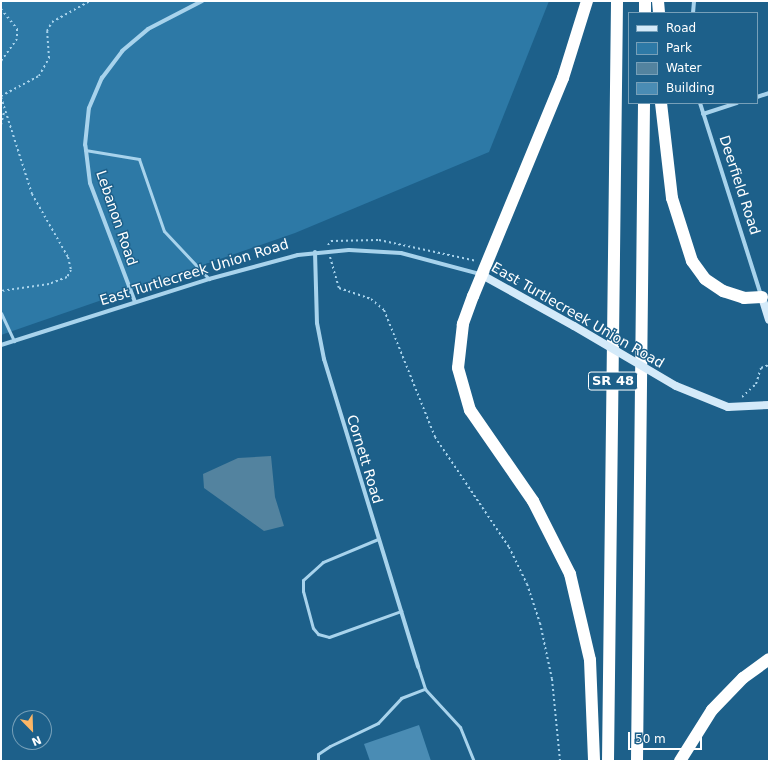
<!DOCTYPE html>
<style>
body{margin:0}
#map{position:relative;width:770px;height:762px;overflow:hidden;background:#1d608a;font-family:"DejaVu Sans",sans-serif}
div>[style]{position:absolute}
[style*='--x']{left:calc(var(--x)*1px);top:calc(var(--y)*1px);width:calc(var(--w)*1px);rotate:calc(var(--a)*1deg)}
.green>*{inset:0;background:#2d79a6}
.water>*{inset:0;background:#53839f}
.building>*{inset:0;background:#4a8cb4}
.path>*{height:2px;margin-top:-1px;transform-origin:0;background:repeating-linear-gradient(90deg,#a8d3ec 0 2px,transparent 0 5px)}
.lane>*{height:3px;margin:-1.5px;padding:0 1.5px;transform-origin:1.5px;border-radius:1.5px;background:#a8d3ec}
.street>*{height:4px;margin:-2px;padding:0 2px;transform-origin:2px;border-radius:2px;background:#a8d3ec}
.secondary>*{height:8px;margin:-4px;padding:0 4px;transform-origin:4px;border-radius:4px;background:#d4eaf9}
.highway>*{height:12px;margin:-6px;padding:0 6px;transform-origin:6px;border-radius:6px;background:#fff}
.secondary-bridge>*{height:8px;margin:-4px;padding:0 4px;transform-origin:4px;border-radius:4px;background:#d4eaf9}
span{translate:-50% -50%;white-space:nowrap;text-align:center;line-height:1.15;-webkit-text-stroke:3px #1d608a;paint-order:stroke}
.shield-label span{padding:1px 3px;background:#1d608a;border:1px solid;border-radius:3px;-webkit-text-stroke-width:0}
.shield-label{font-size:13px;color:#fff;font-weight:700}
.street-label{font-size:14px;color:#fff}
.frame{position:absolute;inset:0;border:2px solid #fff;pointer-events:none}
.legend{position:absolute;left:628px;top:12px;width:130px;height:92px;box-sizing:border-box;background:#1d608a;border:1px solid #77a0b9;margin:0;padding:5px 7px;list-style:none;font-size:12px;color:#fff}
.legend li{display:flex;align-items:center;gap:8px;height:20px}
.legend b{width:20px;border:1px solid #77a0b9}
.north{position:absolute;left:12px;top:710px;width:40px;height:40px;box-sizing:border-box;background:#1d608a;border:1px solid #77a0b9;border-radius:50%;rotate:157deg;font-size:11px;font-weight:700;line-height:16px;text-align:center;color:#fff}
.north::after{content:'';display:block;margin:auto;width:14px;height:18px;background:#fcb666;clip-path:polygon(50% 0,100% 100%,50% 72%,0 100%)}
.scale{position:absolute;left:628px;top:732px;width:74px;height:18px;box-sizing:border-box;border:2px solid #fff;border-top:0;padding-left:5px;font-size:12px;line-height:14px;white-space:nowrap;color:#fff;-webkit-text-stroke:3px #1d608a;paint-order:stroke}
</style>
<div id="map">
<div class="green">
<i style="clip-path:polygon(1px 1px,549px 1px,489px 152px,295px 233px,1px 335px)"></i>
</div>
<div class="water">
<i style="clip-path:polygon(271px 456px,275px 497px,284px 526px,264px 531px,204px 488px,203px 474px,238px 458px)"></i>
</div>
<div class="building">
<i style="clip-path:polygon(419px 725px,431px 761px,370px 761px,364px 744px)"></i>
</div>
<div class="path">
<i style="--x:1;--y:9;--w:26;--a:51"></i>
<i style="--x:17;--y:29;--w:10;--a:90"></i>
<i style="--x:17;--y:39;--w:27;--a:126"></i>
<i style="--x:1;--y:96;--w:43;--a:-27.8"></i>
<i style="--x:39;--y:76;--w:21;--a:-61"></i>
<i style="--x:49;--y:58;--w:27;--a:-94"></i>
<i style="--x:47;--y:31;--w:10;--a:-61"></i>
<i style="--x:52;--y:22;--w:43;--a:-28.9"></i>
<i style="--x:1;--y:97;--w:102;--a:72.3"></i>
<i style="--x:32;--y:194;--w:73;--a:60.3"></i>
<i style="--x:68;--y:257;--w:13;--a:77"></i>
<i style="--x:71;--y:270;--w:8;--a:120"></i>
<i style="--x:67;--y:277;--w:19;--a:159"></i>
<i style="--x:49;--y:284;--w:49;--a:171.7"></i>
<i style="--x:1;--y:125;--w:13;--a:-77"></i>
<i style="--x:328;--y:245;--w:5;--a:-53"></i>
<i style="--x:331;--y:241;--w:48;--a:-1.2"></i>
<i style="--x:379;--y:240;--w:100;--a:12.1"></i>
<i style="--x:330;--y:257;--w:32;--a:74"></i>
<i style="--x:339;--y:288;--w:34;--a:19"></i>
<i style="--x:371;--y:299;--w:17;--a:40"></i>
<i style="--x:384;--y:310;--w:137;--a:68.1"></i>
<i style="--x:435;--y:437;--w:133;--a:56.1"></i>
<i style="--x:509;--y:547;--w:41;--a:64.1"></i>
<i style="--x:527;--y:584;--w:41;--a:71.6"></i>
<i style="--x:540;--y:623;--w:57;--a:77.9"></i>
<i style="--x:552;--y:679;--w:82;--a:84.4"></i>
<i style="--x:495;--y:270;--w:29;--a:31"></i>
<i style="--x:742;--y:397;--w:19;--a:-43"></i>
<i style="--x:756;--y:384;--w:17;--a:-73"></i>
<i style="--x:761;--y:368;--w:9;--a:-21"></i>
</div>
<div class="lane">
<i style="--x:85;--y:150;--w:55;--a:9.5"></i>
<i style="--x:139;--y:159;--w:76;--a:70.9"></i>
<i style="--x:164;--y:231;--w:66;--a:46.8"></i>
<i style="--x:1;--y:313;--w:31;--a:65"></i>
<i style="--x:378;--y:539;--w:60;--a:157.3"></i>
<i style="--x:323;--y:562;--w:27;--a:138"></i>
<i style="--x:303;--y:580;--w:11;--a:90"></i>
<i style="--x:303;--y:591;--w:38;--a:75"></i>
<i style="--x:313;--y:628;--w:8;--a:50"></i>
<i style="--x:318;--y:634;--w:11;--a:15"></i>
<i style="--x:329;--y:637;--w:77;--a:-19.9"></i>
<i style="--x:418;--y:667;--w:23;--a:72"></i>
<i style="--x:425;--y:689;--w:52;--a:47.4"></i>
<i style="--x:460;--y:727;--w:37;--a:68"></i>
<i style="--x:318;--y:761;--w:7;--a:-90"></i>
<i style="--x:318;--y:754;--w:14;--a:-34"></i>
<i style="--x:330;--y:746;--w:53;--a:-25.6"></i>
<i style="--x:378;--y:723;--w:34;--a:-47"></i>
<i style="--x:401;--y:698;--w:26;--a:-21"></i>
</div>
<div class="street">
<i style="--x:693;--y:13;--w:12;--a:-85"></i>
<i style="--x:757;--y:97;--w:13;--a:-18"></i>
<i style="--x:700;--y:103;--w:201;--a:72.4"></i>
<i style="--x:703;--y:114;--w:36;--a:-18"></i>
<i style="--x:315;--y:252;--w:71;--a:88.4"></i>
<i style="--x:317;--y:323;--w:37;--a:79"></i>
<i style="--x:324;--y:359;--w:322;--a:73"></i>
<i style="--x:135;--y:302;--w:127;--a:-110.7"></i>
<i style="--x:90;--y:183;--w:38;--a:-97"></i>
<i style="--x:85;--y:145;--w:37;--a:-84"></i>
<i style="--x:89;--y:108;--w:33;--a:-67"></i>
<i style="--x:102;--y:78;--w:34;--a:-53"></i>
<i style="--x:122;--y:51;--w:34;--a:-40"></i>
<i style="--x:148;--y:29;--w:61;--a:-27.4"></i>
<i style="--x:1;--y:345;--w:218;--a:-17.6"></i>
<i style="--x:209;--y:279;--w:92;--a:-15.1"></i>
<i style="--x:298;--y:255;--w:51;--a:-5.6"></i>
<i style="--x:349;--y:250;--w:52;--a:3.3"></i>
<i style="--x:401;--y:253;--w:82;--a:14.9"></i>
</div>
<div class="secondary">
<i style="--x:482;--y:275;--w:105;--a:29"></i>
<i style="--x:762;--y:297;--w:24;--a:73"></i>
<i style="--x:676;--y:386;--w:56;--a:22"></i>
<i style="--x:728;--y:407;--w:41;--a:-2.8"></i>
</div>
<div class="highway">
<i style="--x:587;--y:1;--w:81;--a:107.3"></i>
<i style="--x:563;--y:78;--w:236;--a:112.4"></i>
<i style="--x:473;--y:296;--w:30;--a:110"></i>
<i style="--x:463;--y:324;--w:44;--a:96.5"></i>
<i style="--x:458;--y:368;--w:44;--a:74.1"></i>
<i style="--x:470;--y:410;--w:111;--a:55.3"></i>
<i style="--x:533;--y:501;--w:82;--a:63.1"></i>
<i style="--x:570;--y:574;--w:88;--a:76.9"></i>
<i style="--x:590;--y:660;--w:101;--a:87.7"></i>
<i style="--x:658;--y:1;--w:12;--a:85"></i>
<i style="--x:645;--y:13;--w:12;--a:-90"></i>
<i style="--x:661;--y:103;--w:96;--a:83.4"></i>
<i style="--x:672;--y:198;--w:66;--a:72.4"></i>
<i style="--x:692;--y:261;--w:22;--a:54"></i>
<i style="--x:705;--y:279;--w:22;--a:34"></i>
<i style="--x:723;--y:291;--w:22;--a:18"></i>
<i style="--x:744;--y:298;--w:18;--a:-3"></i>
<i style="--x:608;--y:761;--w:760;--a:-89.32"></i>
<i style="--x:637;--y:761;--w:658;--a:-89.39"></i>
<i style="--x:680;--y:761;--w:60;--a:-57.9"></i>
<i style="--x:712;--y:710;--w:45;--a:-45.9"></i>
<i style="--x:743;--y:678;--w:32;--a:-36"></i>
</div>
<div class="secondary-bridge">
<i style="--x:574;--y:326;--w:118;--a:30.5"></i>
</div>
<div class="shield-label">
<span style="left:613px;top:381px">SR 48</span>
</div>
<div class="street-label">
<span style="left:740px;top:185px;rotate:72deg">Deerfield Road</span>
<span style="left:117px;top:218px;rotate:71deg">Lebanon Road</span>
<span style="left:194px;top:272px;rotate:-17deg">East Turtlecreek Union Road</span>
<span style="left:578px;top:315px;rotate:30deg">East Turtlecreek Union Road</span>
<span style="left:365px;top:459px;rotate:73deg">Cornett Road</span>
</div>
<div class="frame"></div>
<ul class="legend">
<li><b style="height:5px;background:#d4eaf9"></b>Road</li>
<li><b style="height:11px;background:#2d79a6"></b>Park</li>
<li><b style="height:11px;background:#53839f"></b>Water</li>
<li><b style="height:11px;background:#4a8cb4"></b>Building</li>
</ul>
<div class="north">N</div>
<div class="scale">50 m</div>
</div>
